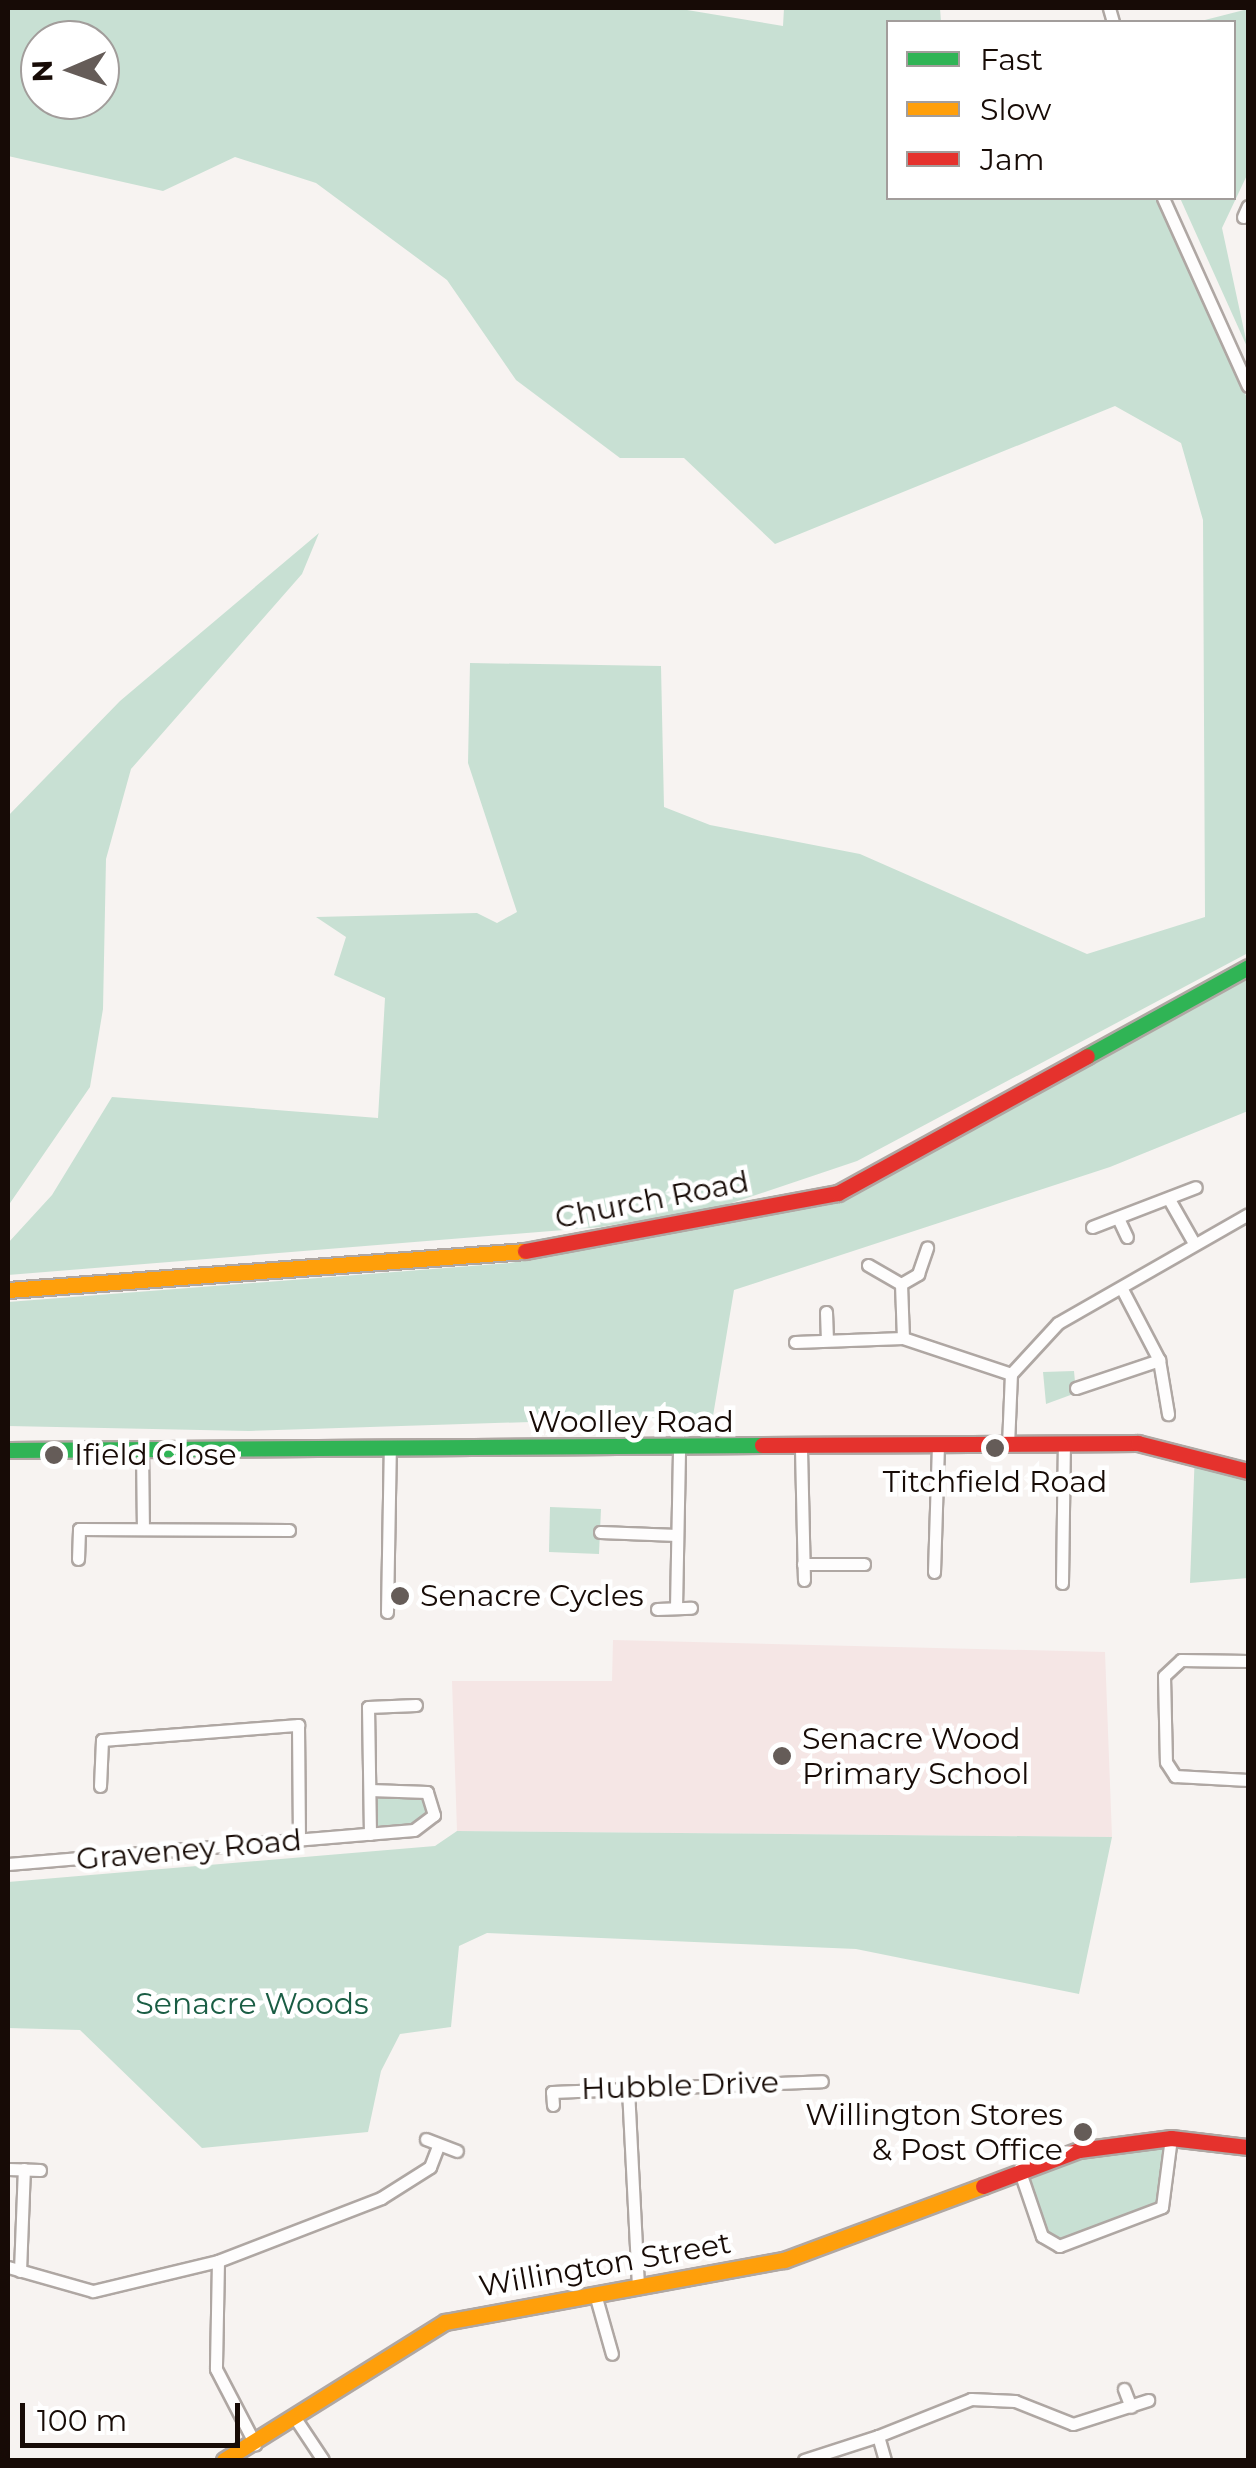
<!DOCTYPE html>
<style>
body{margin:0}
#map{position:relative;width:1256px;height:2468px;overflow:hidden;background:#f7f3f1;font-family:Montserrat,sans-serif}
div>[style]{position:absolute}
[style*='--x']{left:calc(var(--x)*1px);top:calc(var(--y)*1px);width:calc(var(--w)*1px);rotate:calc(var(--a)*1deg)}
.education>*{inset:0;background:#f5e6e5}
.green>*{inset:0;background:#c8e0d3}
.roads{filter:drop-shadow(2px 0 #afa7a3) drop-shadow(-2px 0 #afa7a3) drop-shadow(0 2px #afa7a3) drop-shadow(0 -2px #afa7a3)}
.street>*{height:11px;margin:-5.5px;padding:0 5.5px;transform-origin:5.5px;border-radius:5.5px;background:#fefdfd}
.fast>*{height:15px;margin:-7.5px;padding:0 7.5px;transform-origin:7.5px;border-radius:7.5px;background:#30b455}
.slow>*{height:15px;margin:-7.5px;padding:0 7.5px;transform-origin:7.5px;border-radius:7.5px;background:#ff9f0a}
.jam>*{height:15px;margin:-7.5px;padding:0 7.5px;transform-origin:7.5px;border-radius:7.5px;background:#e5322d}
.dots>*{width:28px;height:28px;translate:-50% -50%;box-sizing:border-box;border:5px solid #fff;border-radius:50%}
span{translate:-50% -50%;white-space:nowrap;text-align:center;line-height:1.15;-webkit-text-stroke:9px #fff;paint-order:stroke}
.street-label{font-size:30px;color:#170b06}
.poi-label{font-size:30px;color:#170b06}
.left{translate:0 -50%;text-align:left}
.right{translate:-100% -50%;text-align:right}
.park-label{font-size:30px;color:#1a5d44}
.frame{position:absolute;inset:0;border:10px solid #170b06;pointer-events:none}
.legend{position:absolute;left:886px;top:20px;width:350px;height:180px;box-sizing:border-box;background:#fff;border:2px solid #a29d9b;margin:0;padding:12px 18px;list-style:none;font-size:30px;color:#170b06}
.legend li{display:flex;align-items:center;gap:20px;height:50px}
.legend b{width:50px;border:2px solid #a29d9b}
.north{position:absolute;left:20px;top:20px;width:100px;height:100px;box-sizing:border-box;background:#fff;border:2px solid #a29d9b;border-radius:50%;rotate:268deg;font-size:28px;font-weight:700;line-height:40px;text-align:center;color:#170b06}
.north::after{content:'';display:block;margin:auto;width:35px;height:45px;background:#655c58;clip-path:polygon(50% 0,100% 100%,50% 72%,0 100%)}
.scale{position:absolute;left:20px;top:2403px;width:220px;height:45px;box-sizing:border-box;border:5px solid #170b06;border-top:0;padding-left:12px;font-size:30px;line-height:35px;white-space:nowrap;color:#170b06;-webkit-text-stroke:8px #fff;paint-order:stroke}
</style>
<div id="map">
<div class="education">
<i style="clip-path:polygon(613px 1640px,1105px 1652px,1112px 1837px,457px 1831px,452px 1681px,612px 1681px)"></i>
</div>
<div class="green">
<i style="clip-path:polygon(evenodd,8px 8px,675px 8px,783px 26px,784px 8px,940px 8px,941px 22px,888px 22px,888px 198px,1156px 198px,1247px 398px,1248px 953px,857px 1161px,720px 1207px,601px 1227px,8px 1275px,8px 1243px,52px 1195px,112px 1097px,378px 1118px,385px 998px,334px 975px,346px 937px,316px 917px,477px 913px,497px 923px,517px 912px,468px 763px,470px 663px,661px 666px,664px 807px,710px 825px,860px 854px,1087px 954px,1205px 917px,1203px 520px,1181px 443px,1115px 406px,775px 544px,684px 458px,620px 458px,516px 380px,447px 280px,316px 183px,235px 157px,163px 191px,8px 156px,8px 8px,40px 40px,100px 40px,100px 100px,40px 100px,40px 40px)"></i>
<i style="clip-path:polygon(1248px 9px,1248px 173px,1222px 228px,1248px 349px,1180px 198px,1234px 198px,1234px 22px,1197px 22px)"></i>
<i style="clip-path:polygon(319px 533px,302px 574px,131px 769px,106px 859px,103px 1009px,90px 1087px,8px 1206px,8px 816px,120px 701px)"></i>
<i style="clip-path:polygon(1248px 977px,1248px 1111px,1110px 1167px,734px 1290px,713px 1416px,249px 1431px,8px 1426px,8px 1302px,510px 1263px,829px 1205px)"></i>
<i style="clip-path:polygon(1074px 1371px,1076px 1393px,1046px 1404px,1043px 1372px)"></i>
<i style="clip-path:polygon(1195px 1451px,1248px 1471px,1248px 1578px,1190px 1583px)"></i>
<i style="clip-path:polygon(550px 1507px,601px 1509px,599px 1554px,549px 1552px)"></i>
<i style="clip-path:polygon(370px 1790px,427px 1792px,428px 1826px,370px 1834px)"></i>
<i style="clip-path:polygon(457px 1831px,1112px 1837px,1079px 1994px,856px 1949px,487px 1933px,459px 1946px,451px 2027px,400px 2034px,381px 2071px,368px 2132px,202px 2148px,80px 2030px,8px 2028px,8px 1882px,435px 1846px)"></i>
<i style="clip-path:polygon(1171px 2138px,1172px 2180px,1151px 2217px,1048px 2246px,1019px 2169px)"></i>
</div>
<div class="roads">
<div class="street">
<i style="--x:1109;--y:8;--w:15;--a:74"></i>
<i style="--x:1163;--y:198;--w:206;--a:65.7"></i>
<i style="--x:1243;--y:217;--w:12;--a:-66"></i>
<i style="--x:1170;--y:1201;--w:48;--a:60.3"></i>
<i style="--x:1118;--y:1218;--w:21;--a:65"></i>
<i style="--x:1092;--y:1227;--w:111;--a:-21"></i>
<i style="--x:868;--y:1265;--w:38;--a:30"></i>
<i style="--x:901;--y:1284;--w:20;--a:-30"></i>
<i style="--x:918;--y:1274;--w:28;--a:-71"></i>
<i style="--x:901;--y:1284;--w:54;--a:87.9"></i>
<i style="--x:1123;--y:1291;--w:78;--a:62.4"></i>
<i style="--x:1159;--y:1360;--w:55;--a:80.5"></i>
<i style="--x:826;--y:1312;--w:28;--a:88"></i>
<i style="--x:795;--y:1342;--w:108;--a:-2.1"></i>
<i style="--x:903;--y:1338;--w:114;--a:18.4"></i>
<i style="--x:1076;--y:1388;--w:88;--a:-18.6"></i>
<i style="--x:1008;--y:1445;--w:71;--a:-87.6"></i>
<i style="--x:1011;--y:1374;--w:69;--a:-47.3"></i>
<i style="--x:1058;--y:1323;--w:219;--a:-29.8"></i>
<i style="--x:142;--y:1449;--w:79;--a:89.3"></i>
<i style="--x:801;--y:1449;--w:131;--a:88.7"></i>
<i style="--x:600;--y:1532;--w:77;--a:2.2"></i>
<i style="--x:78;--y:1559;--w:30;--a:-88"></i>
<i style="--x:79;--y:1529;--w:210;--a:0.3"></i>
<i style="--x:803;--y:1564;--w:61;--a:0"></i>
<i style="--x:934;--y:1572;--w:125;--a:-88.2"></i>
<i style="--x:1062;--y:1583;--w:138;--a:-89.2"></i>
<i style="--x:676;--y:1608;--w:159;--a:-88.9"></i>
<i style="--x:657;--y:1609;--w:34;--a:-2"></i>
<i style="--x:387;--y:1612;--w:165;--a:-89"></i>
<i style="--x:1248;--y:1661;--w:67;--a:-179.1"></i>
<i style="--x:1181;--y:1660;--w:23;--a:137"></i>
<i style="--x:1164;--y:1676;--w:86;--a:88.7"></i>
<i style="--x:1166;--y:1762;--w:17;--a:57"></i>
<i style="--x:1175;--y:1776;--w:73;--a:3.1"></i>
<i style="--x:100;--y:1786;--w:46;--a:-87.5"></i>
<i style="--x:102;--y:1740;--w:197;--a:-4.4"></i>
<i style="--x:298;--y:1725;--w:115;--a:89.5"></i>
<i style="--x:370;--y:1834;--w:127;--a:-90.9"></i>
<i style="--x:368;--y:1707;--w:48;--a:-2.4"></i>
<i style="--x:8;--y:1864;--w:407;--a:-4.8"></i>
<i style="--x:414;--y:1830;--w:25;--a:-37"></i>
<i style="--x:434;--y:1815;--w:24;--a:-107"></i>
<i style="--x:427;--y:1792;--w:57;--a:-178"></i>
<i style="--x:628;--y:2089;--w:199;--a:87.1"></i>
<i style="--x:553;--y:2105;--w:13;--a:-94"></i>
<i style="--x:552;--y:2092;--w:270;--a:-2.3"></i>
<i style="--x:426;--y:2139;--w:33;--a:21"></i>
<i style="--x:8;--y:2169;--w:32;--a:2"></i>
<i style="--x:1019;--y:2169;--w:71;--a:71.1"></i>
<i style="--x:1042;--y:2236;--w:20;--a:30"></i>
<i style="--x:1059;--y:2246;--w:110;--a:-20.7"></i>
<i style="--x:1162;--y:2207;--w:70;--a:-82.6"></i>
<i style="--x:218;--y:2261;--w:175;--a:-21.1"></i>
<i style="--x:381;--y:2198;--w:58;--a:-32.3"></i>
<i style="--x:430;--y:2167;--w:22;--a:-69"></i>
<i style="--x:218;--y:2261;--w:108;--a:91.1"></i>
<i style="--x:216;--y:2369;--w:85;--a:62.5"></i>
<i style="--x:8;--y:2267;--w:88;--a:15.8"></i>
<i style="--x:93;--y:2291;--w:129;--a:-13.5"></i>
<i style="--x:20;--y:2271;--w:102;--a:-87.8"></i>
<i style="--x:595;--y:2294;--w:62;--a:74.2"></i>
<i style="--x:1124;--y:2389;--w:19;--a:69"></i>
<i style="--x:295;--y:2418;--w:50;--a:56.3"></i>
<i style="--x:878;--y:2436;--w:100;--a:-21.7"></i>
<i style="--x:971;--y:2399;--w:44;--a:2.6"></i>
<i style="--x:1015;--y:2401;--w:62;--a:21.6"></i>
<i style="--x:1073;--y:2424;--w:79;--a:-17.7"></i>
<i style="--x:804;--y:2460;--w:78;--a:-18"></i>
<i style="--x:878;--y:2436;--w:25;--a:74"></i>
</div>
<div class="fast">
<i style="--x:1087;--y:1056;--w:184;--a:-28.9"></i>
<i style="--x:8;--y:1450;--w:754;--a:-0.38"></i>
</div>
<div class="slow">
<i style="--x:8;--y:1290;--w:518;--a:-4.31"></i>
<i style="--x:224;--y:2460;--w:261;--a:-32"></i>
<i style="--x:445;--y:2322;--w:345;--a:-10.4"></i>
<i style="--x:784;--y:2260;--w:212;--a:-20.4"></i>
</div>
<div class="jam">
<i style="--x:525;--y:1251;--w:318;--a:-10.5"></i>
<i style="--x:838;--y:1193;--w:284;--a:-28.8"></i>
<i style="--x:762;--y:1445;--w:376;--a:-0.3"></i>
<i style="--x:1138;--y:1443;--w:114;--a:14.3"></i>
<i style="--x:983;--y:2186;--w:103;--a:-20.6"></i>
<i style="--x:1079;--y:2150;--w:93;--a:-7.4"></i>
<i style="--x:1171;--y:2138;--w:78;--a:6.7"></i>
</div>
</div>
<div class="dots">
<i style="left:995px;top:1448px;background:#655c58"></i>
<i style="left:54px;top:1455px;background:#655c58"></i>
<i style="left:400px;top:1596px;background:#655c58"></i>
<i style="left:782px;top:1756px;background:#655c58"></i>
<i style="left:1083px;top:2132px;background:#655c58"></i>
</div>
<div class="street-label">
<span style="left:652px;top:1200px;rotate:-11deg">Church Road</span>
<span style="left:631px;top:1422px">Woolley Road</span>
<span style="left:189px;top:1850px;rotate:-5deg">Graveney Road</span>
<span style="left:680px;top:2086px;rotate:-2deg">Hubble Drive</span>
<span style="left:605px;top:2265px;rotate:-10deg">Willington Street</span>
</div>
<div class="poi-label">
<span class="left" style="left:74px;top:1455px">Ifield Close</span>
<span style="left:995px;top:1482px">Titchfield Road</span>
<span class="left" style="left:420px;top:1596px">Senacre Cycles</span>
<span class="left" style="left:802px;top:1756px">Senacre Wood<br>Primary School</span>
<span class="right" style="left:1063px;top:2132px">Willington Stores<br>&amp; Post Office</span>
</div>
<div class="park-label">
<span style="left:252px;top:2004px">Senacre Woods</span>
</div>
<div class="frame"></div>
<ul class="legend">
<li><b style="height:12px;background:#30b455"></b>Fast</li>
<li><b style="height:12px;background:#ff9f0a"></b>Slow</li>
<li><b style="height:12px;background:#e5322d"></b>Jam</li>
</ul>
<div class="north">N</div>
<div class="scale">100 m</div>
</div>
